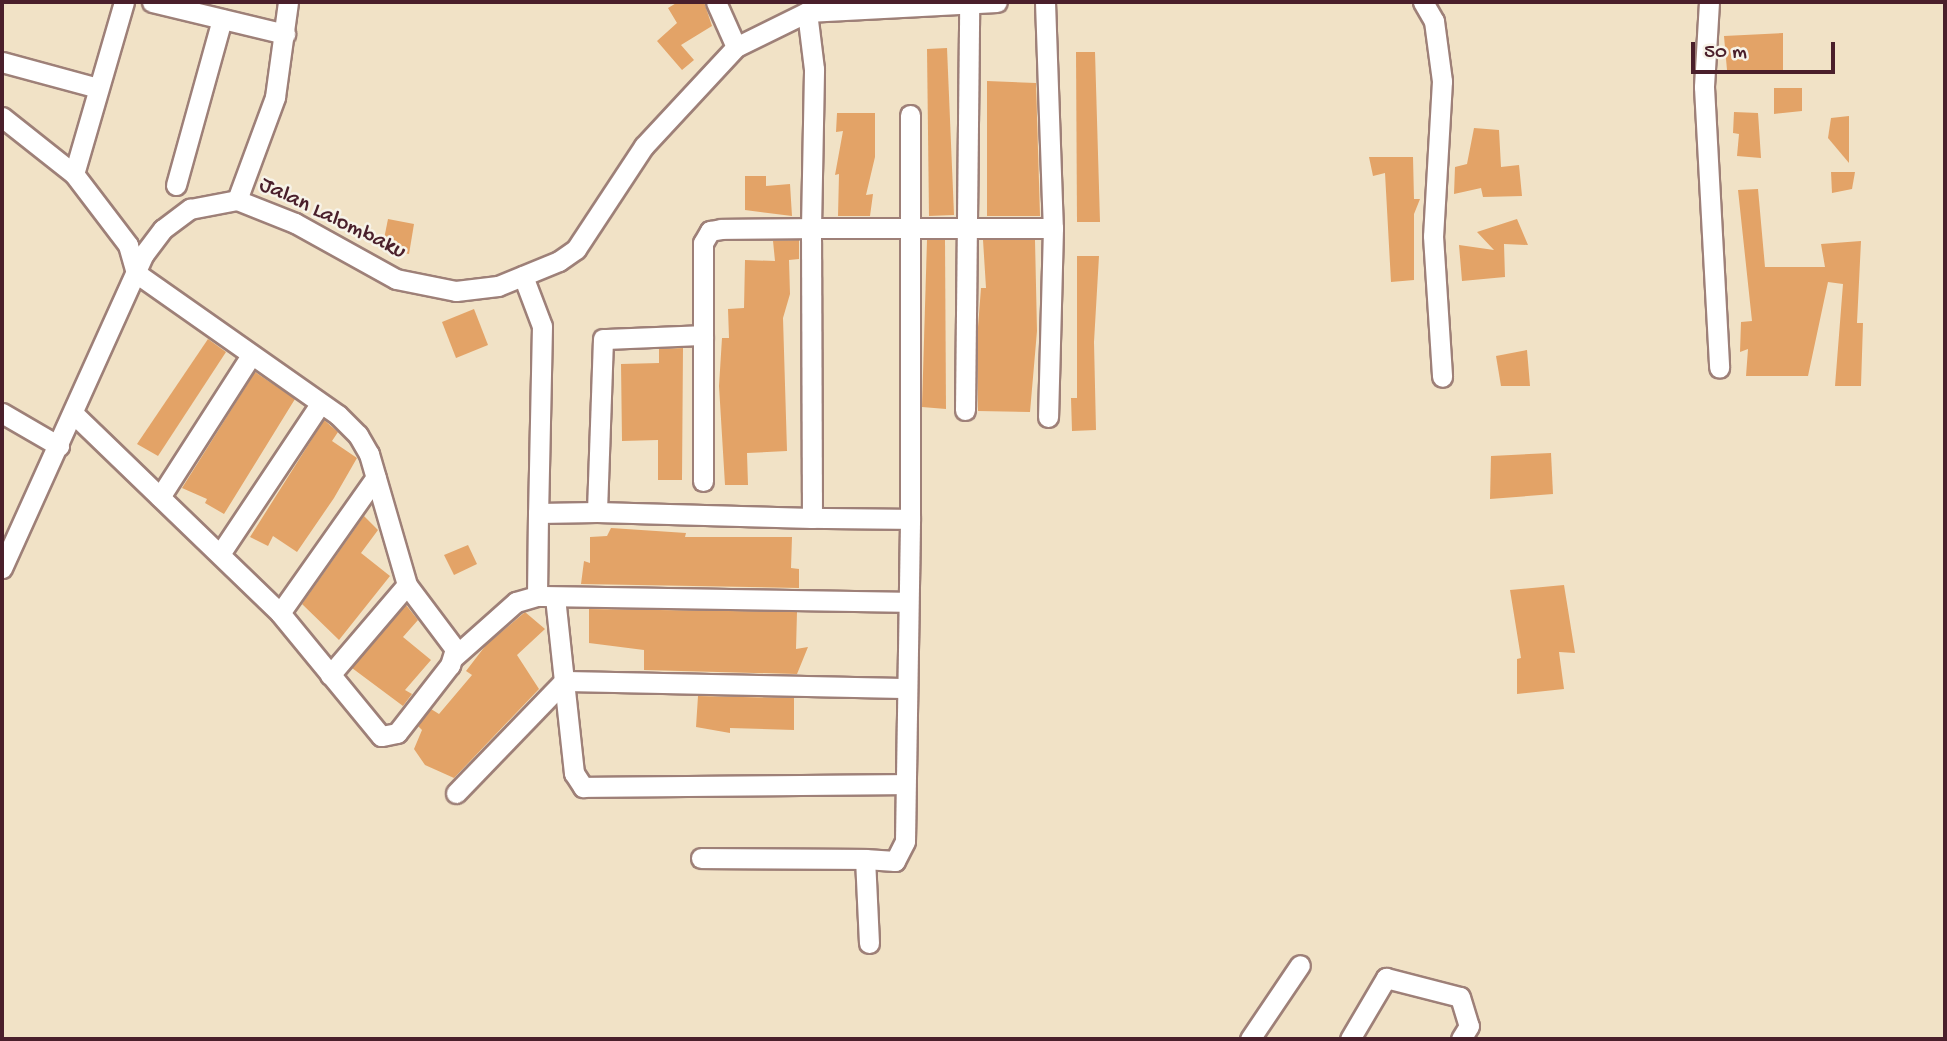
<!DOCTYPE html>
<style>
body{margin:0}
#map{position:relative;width:1947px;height:1041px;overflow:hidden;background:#f1e2c6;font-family:"Gochi Hand",sans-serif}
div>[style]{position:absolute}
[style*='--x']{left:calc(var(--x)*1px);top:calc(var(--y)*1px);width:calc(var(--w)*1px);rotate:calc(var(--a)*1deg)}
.building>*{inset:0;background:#e3a367}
.roads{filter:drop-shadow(2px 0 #9e8078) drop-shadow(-2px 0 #9e8078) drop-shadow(0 2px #9e8078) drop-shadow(0 -2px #9e8078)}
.street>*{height:19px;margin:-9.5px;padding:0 9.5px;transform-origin:9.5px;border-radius:9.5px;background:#fff}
span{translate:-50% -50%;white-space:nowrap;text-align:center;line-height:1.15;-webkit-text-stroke:5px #f7f3e8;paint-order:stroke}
.street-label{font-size:23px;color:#4a1f2b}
.frame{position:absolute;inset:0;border:4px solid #4a1f2b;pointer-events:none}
.scale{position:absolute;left:1691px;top:42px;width:144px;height:32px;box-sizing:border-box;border:4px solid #4a1f2b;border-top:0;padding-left:9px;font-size:21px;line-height:24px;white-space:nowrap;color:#4a1f2b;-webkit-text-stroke:5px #f7f3e8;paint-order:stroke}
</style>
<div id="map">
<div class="building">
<i style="clip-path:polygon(678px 2px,704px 2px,712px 26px,681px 45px,694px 60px,682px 70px,657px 41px,677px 23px,668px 8px)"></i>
<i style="clip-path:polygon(1783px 33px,1783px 72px,1727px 70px,1724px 36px)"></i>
<i style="clip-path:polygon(947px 48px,954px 215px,929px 216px,927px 49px)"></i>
<i style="clip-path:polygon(1076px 52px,1095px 52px,1100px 222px,1077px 222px)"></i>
<i style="clip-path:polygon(987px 81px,1036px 83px,1040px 216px,987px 216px)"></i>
<i style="clip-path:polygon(1774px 88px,1802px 88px,1802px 111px,1774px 114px)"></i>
<i style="clip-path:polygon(1734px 112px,1758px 113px,1761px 158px,1737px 156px,1739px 134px,1733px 133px)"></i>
<i style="clip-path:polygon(837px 113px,875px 113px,875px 157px,866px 195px,873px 194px,870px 216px,838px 216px,839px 174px,835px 175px,843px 131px,836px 132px)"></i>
<i style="clip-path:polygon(1849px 116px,1849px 163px,1828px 138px,1831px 118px)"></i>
<i style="clip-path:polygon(1474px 128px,1499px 130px,1501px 167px,1519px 165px,1522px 196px,1483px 197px,1481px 188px,1454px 194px,1455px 167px,1467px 164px)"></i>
<i style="clip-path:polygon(1369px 157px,1413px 157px,1414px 199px,1420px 199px,1414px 214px,1414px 280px,1391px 282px,1385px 173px,1373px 176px)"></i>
<i style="clip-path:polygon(1831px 172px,1855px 172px,1852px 189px,1832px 193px)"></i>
<i style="clip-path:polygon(745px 176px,766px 176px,766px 186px,790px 184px,792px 216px,745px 210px)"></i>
<i style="clip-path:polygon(1758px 189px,1765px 267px,1825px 267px,1821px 244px,1861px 241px,1857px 323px,1863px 323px,1861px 386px,1835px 386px,1843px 284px,1828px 282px,1808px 376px,1746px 376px,1748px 349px,1740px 352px,1741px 322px,1752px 321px,1738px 190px)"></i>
<i style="clip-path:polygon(388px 219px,414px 224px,409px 254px,382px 249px)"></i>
<i style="clip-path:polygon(1517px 219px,1528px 245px,1504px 244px,1505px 277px,1462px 281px,1459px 245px,1494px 250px,1477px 232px)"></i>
<i style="clip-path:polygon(799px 240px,799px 259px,789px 260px,790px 294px,783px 318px,787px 451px,747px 453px,748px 485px,725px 485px,719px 386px,722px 338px,729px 338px,728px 309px,744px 308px,745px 260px,775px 261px,773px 241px)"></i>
<i style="clip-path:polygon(927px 240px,945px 240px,946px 409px,922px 407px)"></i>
<i style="clip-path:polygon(983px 240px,1035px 240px,1037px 331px,1030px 412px,978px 411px,978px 327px,981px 288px,986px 288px)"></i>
<i style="clip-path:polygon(1077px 256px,1099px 256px,1094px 342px,1096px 430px,1072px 431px,1071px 398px,1077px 398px)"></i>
<i style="clip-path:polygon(474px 309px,488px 345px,456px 358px,442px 322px)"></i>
<i style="clip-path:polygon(208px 339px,226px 352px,158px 456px,137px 444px)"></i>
<i style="clip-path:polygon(683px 348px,682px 480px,658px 480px,658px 440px,622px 441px,621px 364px,659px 363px,659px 349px)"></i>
<i style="clip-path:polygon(1527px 350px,1530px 386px,1501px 386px,1496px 356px)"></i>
<i style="clip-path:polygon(255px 372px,295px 399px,224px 514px,205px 503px,207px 499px,182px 488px)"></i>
<i style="clip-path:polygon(324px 420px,338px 432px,332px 441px,357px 458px,334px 498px,297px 552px,273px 536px,268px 546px,250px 537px)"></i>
<i style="clip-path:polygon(1551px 453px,1553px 494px,1490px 499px,1491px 456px)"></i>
<i style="clip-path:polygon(364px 516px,378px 530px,361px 553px,390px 576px,339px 640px,302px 604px)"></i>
<i style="clip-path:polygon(611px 528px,686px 533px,685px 537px,792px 537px,791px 568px,799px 569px,799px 588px,581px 584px,584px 561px,590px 563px,590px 537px,607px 536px)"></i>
<i style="clip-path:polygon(468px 545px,477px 564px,454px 575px,444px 555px)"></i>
<i style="clip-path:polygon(1564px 585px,1575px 653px,1559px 652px,1564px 689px,1517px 694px,1517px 659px,1521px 658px,1510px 590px)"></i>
<i style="clip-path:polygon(406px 605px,418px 620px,403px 637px,431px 660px,405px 690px,412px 694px,403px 706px,352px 668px)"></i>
<i style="clip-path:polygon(589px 609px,797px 612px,796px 649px,808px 647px,797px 674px,644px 670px,644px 650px,589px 643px)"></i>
<i style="clip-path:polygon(525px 612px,545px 629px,517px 655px,539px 689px,454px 778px,425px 765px,414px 749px,422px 730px,418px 726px,431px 709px,439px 714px,472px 675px,466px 671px,486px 645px)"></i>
<i style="clip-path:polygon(698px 696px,794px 698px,794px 730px,730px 728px,730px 733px,696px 727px)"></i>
</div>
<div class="roads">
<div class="street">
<i style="--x:152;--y:2;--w:137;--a:13.5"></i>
<i style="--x:716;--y:2;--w:49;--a:66"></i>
<i style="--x:1045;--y:2;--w:226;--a:88"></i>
<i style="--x:1053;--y:228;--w:189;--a:91.5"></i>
<i style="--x:1423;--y:2;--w:22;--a:60"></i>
<i style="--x:1434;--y:21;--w:61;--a:82.4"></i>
<i style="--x:1442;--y:81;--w:155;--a:93.3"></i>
<i style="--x:1433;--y:236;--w:141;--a:86.3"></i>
<i style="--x:1709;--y:2;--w:85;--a:93.4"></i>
<i style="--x:1704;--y:87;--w:281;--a:86.9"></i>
<i style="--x:2;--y:62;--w:99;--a:15.2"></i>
<i style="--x:910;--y:115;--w:404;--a:90"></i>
<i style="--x:2;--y:117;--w:92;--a:38.4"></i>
<i style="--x:74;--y:174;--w:89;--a:52.7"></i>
<i style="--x:128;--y:245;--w:29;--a:74"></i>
<i style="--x:136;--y:273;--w:247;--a:35.1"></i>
<i style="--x:338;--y:415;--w:28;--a:45"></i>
<i style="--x:358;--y:435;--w:22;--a:60"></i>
<i style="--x:369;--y:454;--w:136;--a:73.8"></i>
<i style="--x:407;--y:585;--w:80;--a:53.1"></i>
<i style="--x:455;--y:649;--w:17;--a:107"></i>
<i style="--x:450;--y:665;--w:86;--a:127.9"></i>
<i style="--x:397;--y:733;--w:16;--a:169"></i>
<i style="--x:381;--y:736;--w:159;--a:-129.4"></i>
<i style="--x:280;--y:613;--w:286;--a:-136"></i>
<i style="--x:74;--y:174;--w:179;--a:-73.8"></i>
<i style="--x:176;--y:185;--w:172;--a:-74.5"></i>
<i style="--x:237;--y:200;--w:110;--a:-69.7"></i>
<i style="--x:275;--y:97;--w:96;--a:-82.2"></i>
<i style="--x:523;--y:276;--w:53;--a:69.2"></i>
<i style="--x:542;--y:326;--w:187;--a:91.2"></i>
<i style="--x:703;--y:335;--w:100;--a:177.7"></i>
<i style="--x:603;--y:339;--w:173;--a:92"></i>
<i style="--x:597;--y:512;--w:215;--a:1.6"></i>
<i style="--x:965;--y:410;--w:407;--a:-89.4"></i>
<i style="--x:2;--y:413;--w:66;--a:30.1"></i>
<i style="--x:703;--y:481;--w:238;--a:-90"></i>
<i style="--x:703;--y:243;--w:14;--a:-60"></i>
<i style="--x:710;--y:231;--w:11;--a:-10"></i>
<i style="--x:721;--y:229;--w:90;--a:-0.6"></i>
<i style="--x:811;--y:228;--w:159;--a:-88.9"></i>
<i style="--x:814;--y:69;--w:57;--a:-97"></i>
<i style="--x:160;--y:497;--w:169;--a:-57.3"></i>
<i style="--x:220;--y:554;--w:180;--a:-56.3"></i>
<i style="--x:2;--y:568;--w:345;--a:-65.7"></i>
<i style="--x:144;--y:254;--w:31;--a:-53"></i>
<i style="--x:163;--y:229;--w:34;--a:-37"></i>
<i style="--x:190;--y:209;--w:48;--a:-10.8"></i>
<i style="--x:237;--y:200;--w:62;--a:21.6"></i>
<i style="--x:295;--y:223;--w:115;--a:29"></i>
<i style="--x:396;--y:279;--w:61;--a:11.3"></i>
<i style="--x:456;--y:291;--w:42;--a:-6.8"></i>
<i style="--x:498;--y:286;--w:66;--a:-22.3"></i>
<i style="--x:559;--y:261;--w:21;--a:-35"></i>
<i style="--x:576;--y:249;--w:123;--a:-56.6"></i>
<i style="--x:644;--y:146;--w:135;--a:-47.1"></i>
<i style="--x:736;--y:47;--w:79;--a:-26.2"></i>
<i style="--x:807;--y:12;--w:190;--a:-3"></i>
<i style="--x:537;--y:596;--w:83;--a:-89.3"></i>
<i style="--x:538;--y:513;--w:59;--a:-1"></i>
<i style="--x:555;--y:597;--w:84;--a:83.9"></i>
<i style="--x:564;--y:681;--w:341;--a:1.2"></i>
<i style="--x:280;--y:613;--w:166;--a:-54.8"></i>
<i style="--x:454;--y:657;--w:83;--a:-41.6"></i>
<i style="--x:516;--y:602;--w:22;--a:-16"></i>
<i style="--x:537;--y:596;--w:370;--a:0.9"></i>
<i style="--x:330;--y:675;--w:118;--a:-49.5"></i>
<i style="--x:564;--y:681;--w:93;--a:83.8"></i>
<i style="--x:574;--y:773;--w:17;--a:57"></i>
<i style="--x:583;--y:787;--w:322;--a:-0.5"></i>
<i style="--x:456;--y:793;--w:156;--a:-46"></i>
<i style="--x:701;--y:858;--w:164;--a:0.3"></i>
<i style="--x:869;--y:943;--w:84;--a:-92.7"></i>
<i style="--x:865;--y:859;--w:30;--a:4"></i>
<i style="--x:895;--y:861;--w:22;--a:-63"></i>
<i style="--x:905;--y:841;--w:322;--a:-89.1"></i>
<i style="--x:910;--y:519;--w:98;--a:-179.4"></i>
<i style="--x:812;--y:518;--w:290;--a:-90.2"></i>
<i style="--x:811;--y:228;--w:242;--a:0"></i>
<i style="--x:1250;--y:1039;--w:89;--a:-56"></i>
<i style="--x:1350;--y:1039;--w:71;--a:-59.5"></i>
<i style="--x:1386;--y:978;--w:76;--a:14.4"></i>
<i style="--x:1460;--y:997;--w:30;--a:73"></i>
<i style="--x:1469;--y:1026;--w:15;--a:122"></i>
</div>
</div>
<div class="street-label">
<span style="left:332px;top:219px;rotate:26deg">Jalan Lalombaku</span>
</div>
<div class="frame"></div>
<div class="scale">50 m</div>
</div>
